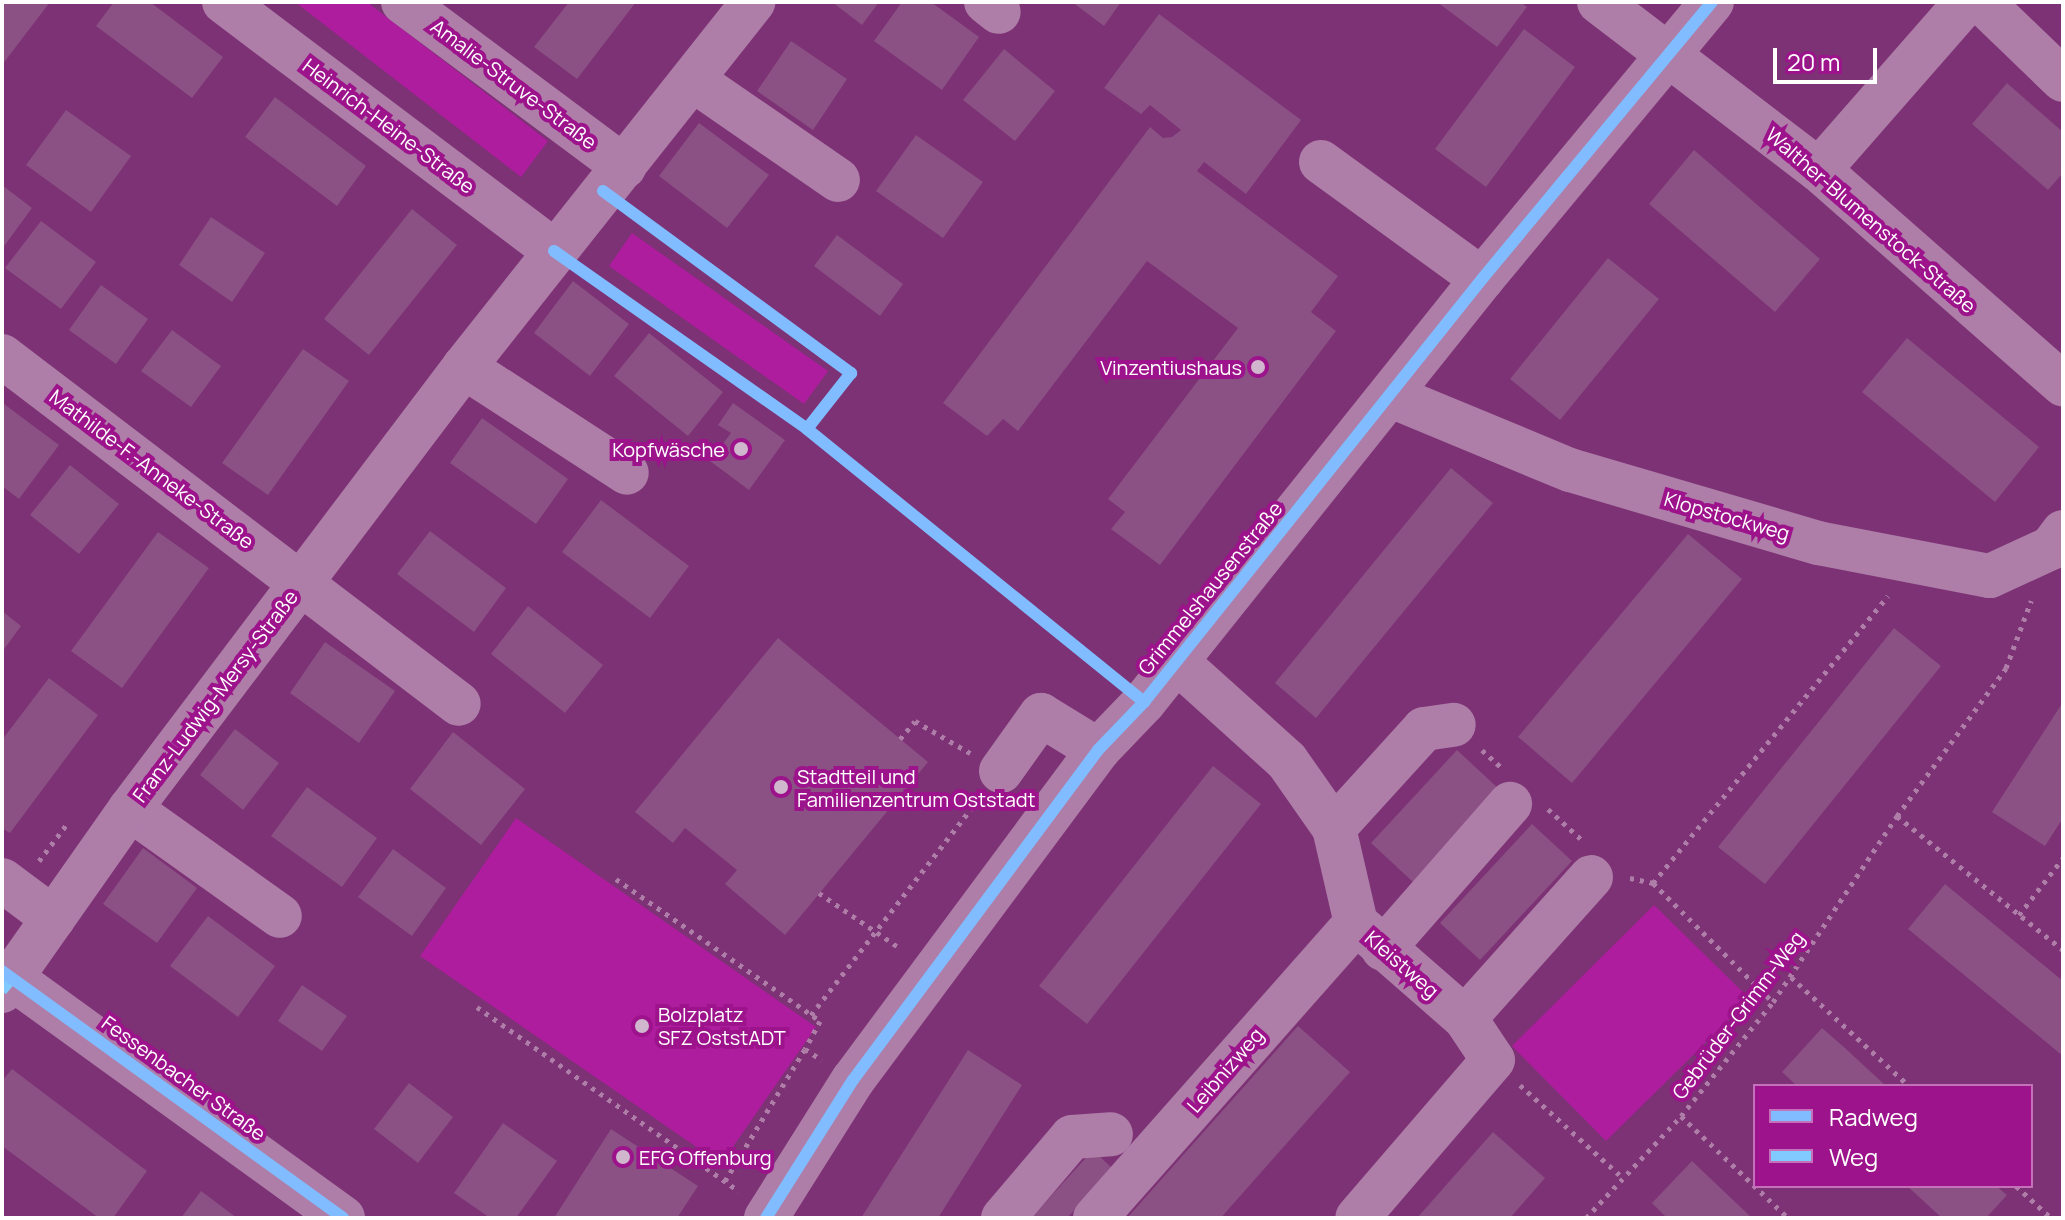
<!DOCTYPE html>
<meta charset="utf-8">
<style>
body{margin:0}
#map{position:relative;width:2065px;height:1220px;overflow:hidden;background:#7c3274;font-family:Manrope,sans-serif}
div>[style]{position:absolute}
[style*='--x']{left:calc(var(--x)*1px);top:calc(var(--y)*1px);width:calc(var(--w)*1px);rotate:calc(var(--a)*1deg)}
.green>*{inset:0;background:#ae1d9e}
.building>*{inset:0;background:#8b5084}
.path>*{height:5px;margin-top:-2.5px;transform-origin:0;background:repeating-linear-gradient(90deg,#ae7da8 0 4px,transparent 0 10px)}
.minor>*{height:44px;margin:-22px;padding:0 22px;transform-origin:22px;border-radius:22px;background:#ae7da8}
.quiet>*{height:10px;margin-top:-5px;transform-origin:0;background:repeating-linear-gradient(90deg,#80caff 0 20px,transparent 0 30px)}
.cycleway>*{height:12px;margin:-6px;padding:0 6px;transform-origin:6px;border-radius:6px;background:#80bcff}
.dots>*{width:22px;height:22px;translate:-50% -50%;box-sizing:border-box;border:4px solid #9c138b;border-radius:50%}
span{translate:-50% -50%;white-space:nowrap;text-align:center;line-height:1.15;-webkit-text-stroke:8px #9c138b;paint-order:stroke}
.street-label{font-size:20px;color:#fff}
.poi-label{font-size:20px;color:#fff}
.right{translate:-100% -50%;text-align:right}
.left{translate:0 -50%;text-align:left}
.frame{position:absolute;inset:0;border:4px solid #fff;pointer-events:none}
.legend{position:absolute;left:1753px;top:1084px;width:280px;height:104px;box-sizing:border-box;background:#9c138b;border:2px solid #c471b9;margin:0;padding:10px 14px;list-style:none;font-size:24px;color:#fff}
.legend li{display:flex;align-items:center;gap:16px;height:40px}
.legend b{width:40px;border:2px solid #c471b9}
.scale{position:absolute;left:1773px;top:48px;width:104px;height:36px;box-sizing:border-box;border:4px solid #fff;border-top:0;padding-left:10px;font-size:24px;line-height:28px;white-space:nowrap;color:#fff;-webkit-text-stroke:6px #9c138b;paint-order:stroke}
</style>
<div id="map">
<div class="green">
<i style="clip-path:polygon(295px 2px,367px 2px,548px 141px,521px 177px)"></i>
<i style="clip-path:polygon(632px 233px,828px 371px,804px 404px,609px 266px)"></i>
<i style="clip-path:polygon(516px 818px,816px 1027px,721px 1164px,420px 956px)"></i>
<i style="clip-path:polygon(1654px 905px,1750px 999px,1606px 1141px,1512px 1046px)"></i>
</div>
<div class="building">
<i style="clip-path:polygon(2px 2px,50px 2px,2px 65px)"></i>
<i style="clip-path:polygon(114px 2px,150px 2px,223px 57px,192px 98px,96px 26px)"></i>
<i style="clip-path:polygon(569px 2px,636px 2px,577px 79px,534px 47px)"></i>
<i style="clip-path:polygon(832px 2px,879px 2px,862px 25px)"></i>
<i style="clip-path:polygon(902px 2px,931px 2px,979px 37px,942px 90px,874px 41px)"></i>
<i style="clip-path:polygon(1072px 2px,1121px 2px,1104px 26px)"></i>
<i style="clip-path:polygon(1437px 2px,1521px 2px,1527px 7px,1497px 47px)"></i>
<i style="clip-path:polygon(1159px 14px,1301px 120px,1246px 194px,1204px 162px,1197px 171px,1338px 276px,1311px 312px,1336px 331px,1160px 565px,1111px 529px,1125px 512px,1108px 499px,1238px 328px,1147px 261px,1018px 431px,1003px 419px,987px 436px,943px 403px,1150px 127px,1163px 138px,1172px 137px,1181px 130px,1150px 105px,1141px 114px,1104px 88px)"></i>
<i style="clip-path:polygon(1524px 29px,1575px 67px,1486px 187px,1435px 149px)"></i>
<i style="clip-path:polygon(791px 41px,847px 79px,813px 130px,757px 91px)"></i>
<i style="clip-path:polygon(1004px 49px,1055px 91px,1015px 141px,963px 100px)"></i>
<i style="clip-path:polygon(2007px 83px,2063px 132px,2063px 173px,2048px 190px,1972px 124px)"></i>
<i style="clip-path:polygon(275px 97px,366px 166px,337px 206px,245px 137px)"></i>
<i style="clip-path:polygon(66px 110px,131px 156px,91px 212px,26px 165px)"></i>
<i style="clip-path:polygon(699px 123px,769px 175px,727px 228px,659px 176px)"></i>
<i style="clip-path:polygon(916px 135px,983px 182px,943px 238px,876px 191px)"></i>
<i style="clip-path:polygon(1694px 150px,1820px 259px,1775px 312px,1649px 204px)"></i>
<i style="clip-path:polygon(2px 185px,32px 208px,2px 249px)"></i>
<i style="clip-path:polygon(412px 209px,457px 245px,369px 355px,324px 319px)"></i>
<i style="clip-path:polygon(211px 217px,265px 253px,232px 302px,179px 265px)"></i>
<i style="clip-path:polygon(41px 221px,96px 262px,61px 309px,5px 268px)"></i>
<i style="clip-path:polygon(837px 235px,903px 284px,880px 316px,814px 266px)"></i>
<i style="clip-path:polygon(1608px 258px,1659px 299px,1560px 420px,1510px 379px)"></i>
<i style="clip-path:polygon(573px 281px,629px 324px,590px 376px,534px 333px)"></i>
<i style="clip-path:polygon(101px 285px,148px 319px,116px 364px,69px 330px)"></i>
<i style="clip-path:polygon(172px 330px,221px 366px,191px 407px,141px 371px)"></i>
<i style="clip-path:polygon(649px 333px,723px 392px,688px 436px,614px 376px)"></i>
<i style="clip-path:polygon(1907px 338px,2039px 447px,1995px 502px,1862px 392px)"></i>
<i style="clip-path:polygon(303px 349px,349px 381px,268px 495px,222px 463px)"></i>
<i style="clip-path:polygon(733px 403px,785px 440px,749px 490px,710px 461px,731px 433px,718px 425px)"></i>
<i style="clip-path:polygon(4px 404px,59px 445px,19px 499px,2px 486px)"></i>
<i style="clip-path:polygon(482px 418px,568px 479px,536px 524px,450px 463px)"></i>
<i style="clip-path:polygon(70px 465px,119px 504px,79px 554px,30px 515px)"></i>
<i style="clip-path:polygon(1451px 468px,1493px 503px,1316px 718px,1275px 683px)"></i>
<i style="clip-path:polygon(601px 500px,689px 566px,650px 618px,562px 552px)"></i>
<i style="clip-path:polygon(430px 531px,506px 588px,474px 632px,397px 574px)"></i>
<i style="clip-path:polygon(158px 532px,209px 568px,122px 688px,71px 651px)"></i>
<i style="clip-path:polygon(1688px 534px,1742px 579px,1572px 783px,1518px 737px)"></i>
<i style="clip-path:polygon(528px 606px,603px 665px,565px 713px,491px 654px)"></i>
<i style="clip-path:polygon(2px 611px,21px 626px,2px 652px)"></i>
<i style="clip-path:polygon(1894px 628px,1941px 666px,1765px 884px,1718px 847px)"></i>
<i style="clip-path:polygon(778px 638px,928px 762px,785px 935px,725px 884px,737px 870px,685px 828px,673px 843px,635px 812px)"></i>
<i style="clip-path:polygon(325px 642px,395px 691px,359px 743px,290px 693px)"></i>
<i style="clip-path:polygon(49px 678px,98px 715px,10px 833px,2px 828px,2px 740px)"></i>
<i style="clip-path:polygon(2063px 702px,2063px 818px,2045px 846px,1992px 812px)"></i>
<i style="clip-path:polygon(235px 729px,279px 763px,243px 810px,200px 775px)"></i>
<i style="clip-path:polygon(453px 732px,525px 789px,481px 845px,410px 789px)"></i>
<i style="clip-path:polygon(1457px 750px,1500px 790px,1414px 883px,1371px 843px)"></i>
<i style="clip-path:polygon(1213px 766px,1261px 804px,1087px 1024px,1039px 986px)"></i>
<i style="clip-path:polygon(307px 787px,377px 838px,342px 887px,271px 836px)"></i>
<i style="clip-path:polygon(1532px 824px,1572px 861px,1480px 960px,1440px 923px)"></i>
<i style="clip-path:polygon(143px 848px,197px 888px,157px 943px,103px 904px)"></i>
<i style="clip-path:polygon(393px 849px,446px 888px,412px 936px,358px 897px)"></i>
<i style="clip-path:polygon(1945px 884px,2063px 981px,2063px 1056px,1908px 929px)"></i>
<i style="clip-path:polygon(208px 916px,275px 966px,238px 1017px,170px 966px)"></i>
<i style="clip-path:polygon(302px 985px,347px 1016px,322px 1051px,278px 1021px)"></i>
<i style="clip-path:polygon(1298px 1026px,1350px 1072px,1226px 1212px,1221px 1218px,1127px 1218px)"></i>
<i style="clip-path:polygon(1822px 1028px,1845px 1048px,1886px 1086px,1797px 1086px,1782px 1072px)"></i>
<i style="clip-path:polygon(968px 1050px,1022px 1085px,977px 1156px,938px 1218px,861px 1218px)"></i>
<i style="clip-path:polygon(12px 1069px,147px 1171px,113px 1218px,99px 1218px,2px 1146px,2px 1081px)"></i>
<i style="clip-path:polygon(409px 1083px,453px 1117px,418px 1163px,374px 1129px)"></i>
<i style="clip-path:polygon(503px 1123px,557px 1161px,516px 1218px,490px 1218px,454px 1193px)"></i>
<i style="clip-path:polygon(611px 1129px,698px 1186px,677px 1218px,554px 1218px)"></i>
<i style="clip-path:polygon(1493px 1132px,1545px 1178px,1510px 1218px,1417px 1218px)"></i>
<i style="clip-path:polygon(1093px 1150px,1113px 1169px,1067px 1218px,1031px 1218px)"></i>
<i style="clip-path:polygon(1692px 1161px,1752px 1218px,1667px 1218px,1652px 1203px)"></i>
<i style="clip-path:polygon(1907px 1186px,1996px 1186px,2007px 1195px,1986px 1218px,1942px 1218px)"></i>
<i style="clip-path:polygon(201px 1191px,237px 1218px,181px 1218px)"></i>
</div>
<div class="path">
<i style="--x:900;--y:739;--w:23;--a:-50"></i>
<i style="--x:915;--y:721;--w:64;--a:30.2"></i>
<i style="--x:1482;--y:750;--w:27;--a:42"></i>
<i style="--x:1548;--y:809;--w:46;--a:42.4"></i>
<i style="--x:1897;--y:816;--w:213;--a:38.9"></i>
<i style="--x:39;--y:861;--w:46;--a:-52.9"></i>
<i style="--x:1630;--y:878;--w:24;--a:12"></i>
<i style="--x:616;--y:879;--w:249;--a:34.8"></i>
<i style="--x:820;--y:1021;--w:32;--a:118"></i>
<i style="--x:805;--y:1049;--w:20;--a:33"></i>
<i style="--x:1653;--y:883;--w:371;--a:-50.7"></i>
<i style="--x:1653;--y:883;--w:169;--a:44.8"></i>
<i style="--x:819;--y:893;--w:99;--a:34.3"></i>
<i style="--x:2019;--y:915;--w:72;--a:-52.3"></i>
<i style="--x:1791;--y:977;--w:161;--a:42.7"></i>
<i style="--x:477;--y:1007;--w:320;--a:35.1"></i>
<i style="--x:811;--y:1015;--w:271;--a:-52.2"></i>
<i style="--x:1520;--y:1085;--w:139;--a:42.1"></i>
<i style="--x:1681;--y:1116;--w:148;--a:43.6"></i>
<i style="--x:725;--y:1181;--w:154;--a:-58.8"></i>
<i style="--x:2016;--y:1186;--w:47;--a:42.4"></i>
<i style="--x:1586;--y:1218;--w:139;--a:-47"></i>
<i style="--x:1681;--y:1116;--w:146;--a:-51.1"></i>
<i style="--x:1773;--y:1002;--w:224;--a:-56.3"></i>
<i style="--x:1897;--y:816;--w:184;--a:-53.6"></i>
<i style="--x:2006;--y:668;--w:72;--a:-69.5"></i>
</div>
<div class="minor">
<i style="--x:224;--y:2;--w:413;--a:37"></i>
<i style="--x:403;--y:2;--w:276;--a:36.7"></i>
<i style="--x:986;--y:2;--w:16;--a:38"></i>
<i style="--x:1599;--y:2;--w:277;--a:37.4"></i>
<i style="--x:1819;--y:170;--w:325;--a:41.3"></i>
<i style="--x:1982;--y:2;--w:112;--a:43.9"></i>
<i style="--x:693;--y:80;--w:176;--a:34.6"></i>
<i style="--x:1321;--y:162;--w:199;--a:36"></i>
<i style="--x:1819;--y:170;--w:223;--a:-48.8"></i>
<i style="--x:2;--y:356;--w:574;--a:37.29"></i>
<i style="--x:464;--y:367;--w:194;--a:33"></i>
<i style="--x:1391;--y:396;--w:194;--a:22.5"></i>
<i style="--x:1570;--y:470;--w:259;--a:16.4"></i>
<i style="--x:1818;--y:543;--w:175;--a:10.9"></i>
<i style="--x:1990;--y:576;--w:67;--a:-24.7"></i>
<i style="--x:2051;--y:548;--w:20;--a:-53"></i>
<i style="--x:1176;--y:661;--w:149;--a:42"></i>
<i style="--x:1287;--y:761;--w:82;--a:55"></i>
<i style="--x:1334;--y:828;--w:98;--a:77"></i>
<i style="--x:1356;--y:923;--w:145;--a:41.1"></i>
<i style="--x:1465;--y:1018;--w:50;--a:56.3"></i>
<i style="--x:1493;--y:1060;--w:208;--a:130.7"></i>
<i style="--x:1001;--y:771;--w:69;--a:-54.5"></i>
<i style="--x:1041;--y:715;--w:67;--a:31.6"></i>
<i style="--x:130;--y:809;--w:184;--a:35.5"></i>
<i style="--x:1334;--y:828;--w:134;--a:-47.7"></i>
<i style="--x:1424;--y:729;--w:30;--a:-8"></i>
<i style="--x:2;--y:880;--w:64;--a:36.7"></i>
<i style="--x:1383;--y:949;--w:193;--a:-48.8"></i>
<i style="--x:2;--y:971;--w:421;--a:35.9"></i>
<i style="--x:2;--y:991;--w:223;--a:-54.9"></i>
<i style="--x:130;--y:809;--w:554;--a:-52.92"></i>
<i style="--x:464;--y:367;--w:466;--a:-51.6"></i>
<i style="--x:1465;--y:1018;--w:189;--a:-48.2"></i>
<i style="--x:766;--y:1218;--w:163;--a:-57.8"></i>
<i style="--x:853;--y:1080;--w:411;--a:-53.4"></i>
<i style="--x:1098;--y:750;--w:66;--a:-46.2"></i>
<i style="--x:1144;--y:702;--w:541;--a:-51.37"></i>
<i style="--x:1482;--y:279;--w:360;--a:-50.3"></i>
<i style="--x:1003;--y:1218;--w:106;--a:-49.6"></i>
<i style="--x:1072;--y:1137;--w:39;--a:-4"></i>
<i style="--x:1095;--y:1218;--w:394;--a:-48.5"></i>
</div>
<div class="quiet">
<i style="--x:2;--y:991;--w:16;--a:-50"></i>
</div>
<div class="cycleway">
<i style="--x:603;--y:191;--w:308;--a:36.3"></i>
<i style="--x:851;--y:373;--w:71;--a:128.2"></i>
<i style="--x:807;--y:429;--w:434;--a:39"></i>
<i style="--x:554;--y:251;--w:309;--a:35.1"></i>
<i style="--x:2;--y:971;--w:421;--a:35.9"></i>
<i style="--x:766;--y:1218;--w:163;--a:-57.8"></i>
<i style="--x:853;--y:1080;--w:411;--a:-53.4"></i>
<i style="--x:1098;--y:750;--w:66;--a:-46.2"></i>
<i style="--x:1144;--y:702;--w:541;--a:-51.37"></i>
<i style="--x:1482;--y:279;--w:360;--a:-50.3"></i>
</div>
<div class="dots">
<i style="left:1258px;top:367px;background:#d1b7ce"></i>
<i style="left:741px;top:449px;background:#d1b7ce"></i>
<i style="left:781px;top:787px;background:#d1b7ce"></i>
<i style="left:642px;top:1026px;background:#d1b7ce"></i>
<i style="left:623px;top:1157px;background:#d1b7ce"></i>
</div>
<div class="street-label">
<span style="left:514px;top:84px;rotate:37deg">Amalie-Struve-Straße</span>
<span style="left:389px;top:126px;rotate:37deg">Heinrich-Heine-Straße</span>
<span style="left:1871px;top:220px;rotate:41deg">Walther-Blumenstock-Straße</span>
<span style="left:152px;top:469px;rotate:37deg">Mathilde-F.-Anneke-Straße</span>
<span style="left:1727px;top:516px;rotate:16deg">Klopstockweg</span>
<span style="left:1210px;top:588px;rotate:-51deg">Grimmelshausenstraße</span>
<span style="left:215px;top:696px;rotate:-53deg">Franz-Ludwig-Mersy-Straße</span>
<span style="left:1402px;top:964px;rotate:41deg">Kleistweg</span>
<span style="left:1738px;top:1015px;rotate:-53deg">Gebrüder-Grimm-Weg</span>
<span style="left:1225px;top:1070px;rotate:-49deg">Leibnizweg</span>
<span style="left:184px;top:1078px;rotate:36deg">Fessenbacher Straße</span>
</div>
<div class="poi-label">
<span class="right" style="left:1242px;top:367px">Vinzentiushaus</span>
<span class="right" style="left:725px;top:449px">Kopfwäsche</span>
<span class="left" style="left:797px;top:788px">Stadtteil und<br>Familienzentrum Oststadt</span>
<span class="left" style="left:658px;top:1026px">Bolzplatz<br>SFZ OststADT</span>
<span class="left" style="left:639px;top:1157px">EFG Offenburg</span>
</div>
<div class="frame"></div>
<ul class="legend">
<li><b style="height:10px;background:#80bcff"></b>Radweg</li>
<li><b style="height:10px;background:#80caff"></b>Weg</li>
</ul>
<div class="scale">20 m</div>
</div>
